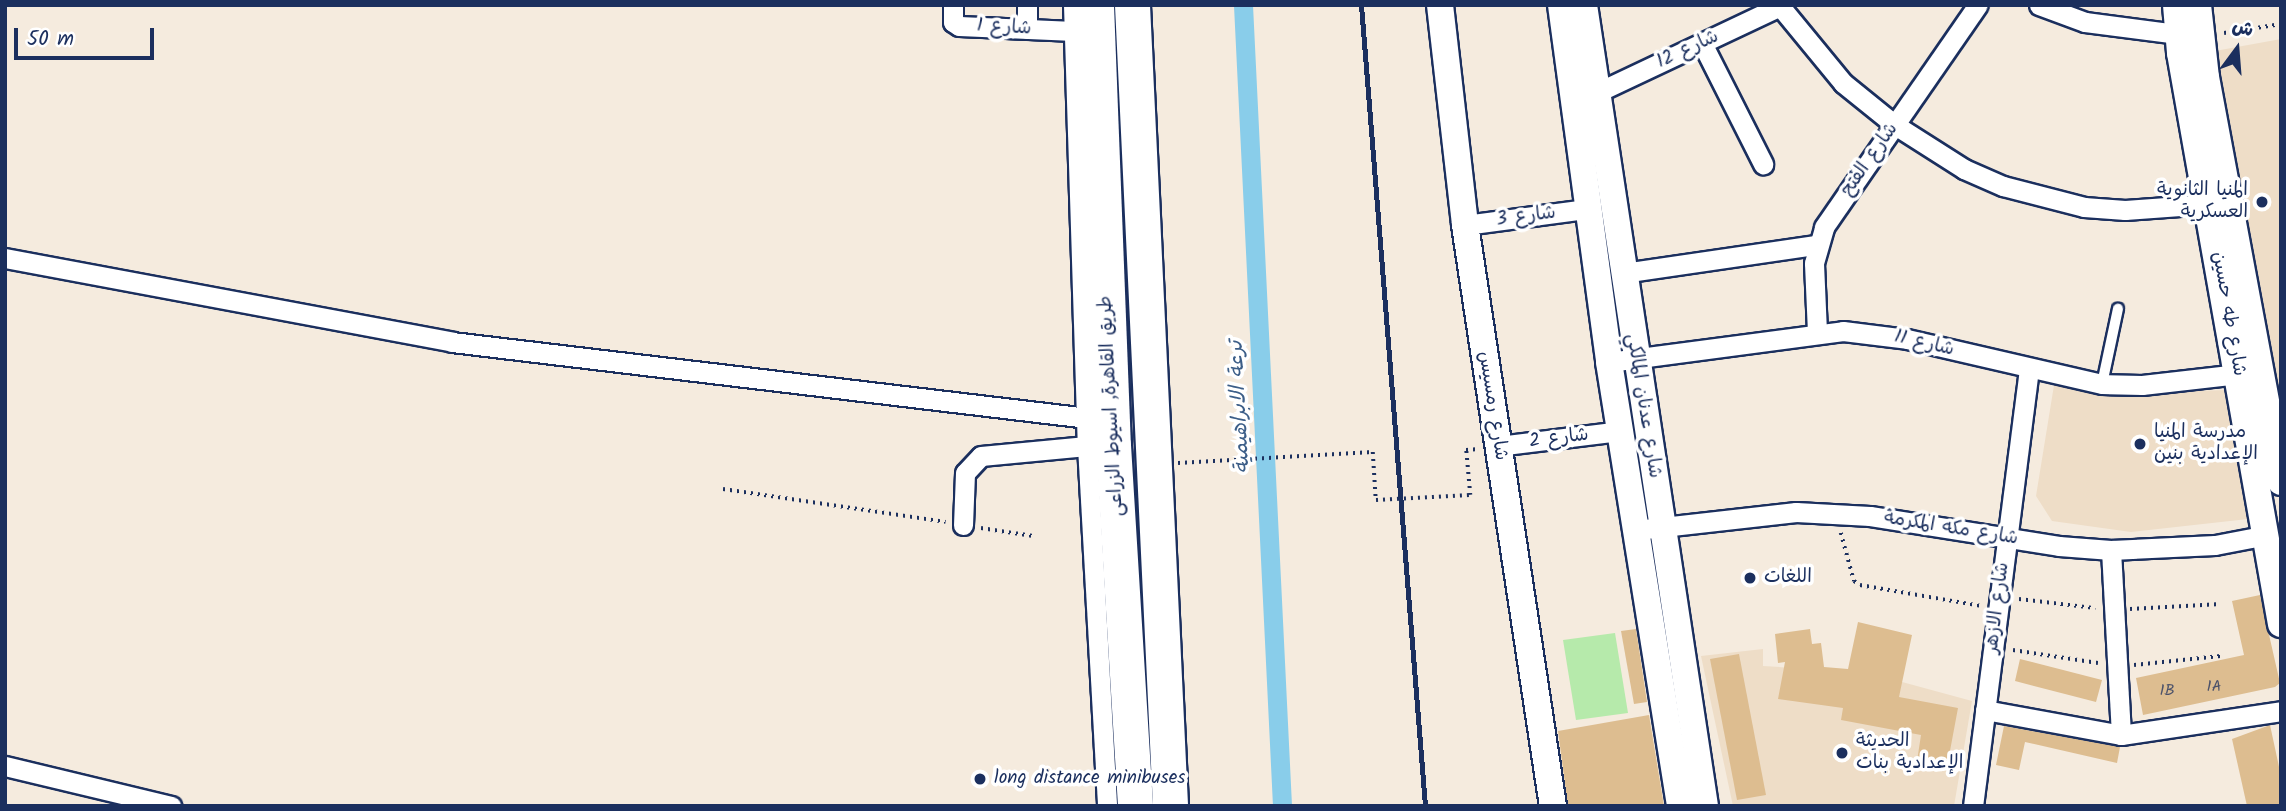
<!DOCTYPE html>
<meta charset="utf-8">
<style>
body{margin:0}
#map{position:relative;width:2286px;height:811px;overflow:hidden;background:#f5ebde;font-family:Kalam,"Playpen Sans Arabic",sans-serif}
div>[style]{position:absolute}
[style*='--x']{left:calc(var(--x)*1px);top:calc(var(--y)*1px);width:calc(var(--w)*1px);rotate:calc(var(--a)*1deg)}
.built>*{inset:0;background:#eeddc7}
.green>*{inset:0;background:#b6eaab}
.canal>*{height:19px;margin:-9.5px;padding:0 9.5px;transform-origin:9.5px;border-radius:9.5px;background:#89cdea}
.building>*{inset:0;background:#ddbd90}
.path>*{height:3.5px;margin-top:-1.75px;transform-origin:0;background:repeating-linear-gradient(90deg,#1b2f5e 0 2px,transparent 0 7px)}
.roads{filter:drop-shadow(2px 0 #1b2f5e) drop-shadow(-2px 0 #1b2f5e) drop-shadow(0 2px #1b2f5e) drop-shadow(0 -2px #1b2f5e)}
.lane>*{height:10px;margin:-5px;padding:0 5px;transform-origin:5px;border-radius:5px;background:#fff}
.street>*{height:19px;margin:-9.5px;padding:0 9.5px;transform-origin:9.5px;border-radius:9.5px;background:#fff}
.secondary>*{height:26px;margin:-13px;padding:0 13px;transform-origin:13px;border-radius:13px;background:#fff}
.highway>*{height:35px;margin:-17.5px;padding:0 17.5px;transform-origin:17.5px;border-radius:17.5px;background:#fff}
.rail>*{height:5px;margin:-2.5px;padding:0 2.5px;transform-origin:2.5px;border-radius:2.5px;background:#1b2f5e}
.path-bridge>*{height:3.5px;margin-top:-1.75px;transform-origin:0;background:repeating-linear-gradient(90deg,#1b2f5e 0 2px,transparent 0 7px)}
.dots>*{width:19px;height:19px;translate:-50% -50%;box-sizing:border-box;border:4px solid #fff;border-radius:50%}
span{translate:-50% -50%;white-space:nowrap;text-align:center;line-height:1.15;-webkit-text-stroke:7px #fff;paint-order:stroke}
.number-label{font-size:16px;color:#4c526a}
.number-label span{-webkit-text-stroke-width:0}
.street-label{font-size:19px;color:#1b2f5e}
.poi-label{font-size:19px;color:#1b2f5e}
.right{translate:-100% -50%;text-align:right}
.left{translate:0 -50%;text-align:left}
.water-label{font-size:21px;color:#3c5e88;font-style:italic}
.frame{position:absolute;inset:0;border:7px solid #1b2f5e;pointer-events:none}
.north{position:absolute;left:2202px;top:14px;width:70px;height:70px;-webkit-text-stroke:5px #fff;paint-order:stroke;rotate:16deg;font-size:19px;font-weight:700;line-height:28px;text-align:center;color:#1b2f5e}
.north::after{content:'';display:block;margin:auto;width:24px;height:32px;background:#1b2f5e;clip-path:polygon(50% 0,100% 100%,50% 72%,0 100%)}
.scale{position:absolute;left:14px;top:28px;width:140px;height:32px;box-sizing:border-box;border:4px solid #1b2f5e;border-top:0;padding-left:9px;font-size:21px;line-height:24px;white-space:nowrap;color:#1b2f5e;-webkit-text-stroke:5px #fff;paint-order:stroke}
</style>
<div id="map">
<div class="built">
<i style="clip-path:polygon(2281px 39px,2281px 413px,2215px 51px)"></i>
<i style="clip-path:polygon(2055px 379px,2132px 393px,2227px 390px,2248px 519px,2131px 532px,2052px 521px,2036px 496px)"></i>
<i style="clip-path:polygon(1763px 649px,1763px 666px,1869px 673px,1972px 701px,1954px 806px,1733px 806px,1701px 656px)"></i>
</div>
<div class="green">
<i style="clip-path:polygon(1615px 633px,1628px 713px,1576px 720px,1563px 640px)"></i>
</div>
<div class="canal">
<i style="--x:1243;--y:5;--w:802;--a:87.21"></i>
</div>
<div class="building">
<i style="clip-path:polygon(2260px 595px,2280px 683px,2275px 687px,2143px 715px,2136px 678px,2244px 655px,2232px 601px)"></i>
<i style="clip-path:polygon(1858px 622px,1912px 635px,1899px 697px,1958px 708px,1947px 767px,1917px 761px,1921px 735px,1841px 720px,1843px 708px,1778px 699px,1785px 662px,1778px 663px,1775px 634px,1810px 629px,1812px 644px,1821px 643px,1824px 667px,1848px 669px)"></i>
<i style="clip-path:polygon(1636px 629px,1647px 702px,1634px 704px,1621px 631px)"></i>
<i style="clip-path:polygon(1739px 654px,1766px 795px,1737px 800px,1710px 659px)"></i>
<i style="clip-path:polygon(2020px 659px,2102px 680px,2096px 702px,2015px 681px)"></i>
<i style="clip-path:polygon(1649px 715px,1664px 806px,1568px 806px,1558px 731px)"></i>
<i style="clip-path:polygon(2270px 725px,2281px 776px,2281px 806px,2247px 806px,2232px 739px)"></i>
<i style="clip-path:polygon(2004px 726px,2120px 747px,2117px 763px,2025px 742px,2019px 770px,1996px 765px)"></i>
</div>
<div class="path">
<i style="--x:2224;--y:33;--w:58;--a:-9"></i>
<i style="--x:1178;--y:463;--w:195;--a:-3.2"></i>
<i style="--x:1373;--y:452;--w:48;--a:86.4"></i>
<i style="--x:723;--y:489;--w:225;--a:8.4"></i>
<i style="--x:1470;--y:495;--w:45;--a:-95.1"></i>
<i style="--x:1466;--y:450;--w:13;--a:-4"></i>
<i style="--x:981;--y:528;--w:53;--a:8.7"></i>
<i style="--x:1841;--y:533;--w:50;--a:74.8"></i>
<i style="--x:1854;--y:581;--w:7;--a:34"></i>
<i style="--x:1860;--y:585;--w:124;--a:9.8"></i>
<i style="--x:2019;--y:599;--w:77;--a:6.8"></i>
<i style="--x:2130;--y:609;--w:91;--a:-3.1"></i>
<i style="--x:2013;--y:650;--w:86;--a:8.7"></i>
<i style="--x:2134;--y:665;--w:87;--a:-5.9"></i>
</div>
<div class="roads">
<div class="lane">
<i style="--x:2102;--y:384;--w:77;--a:-78"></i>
</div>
<div class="street">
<i style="--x:953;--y:5;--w:17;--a:90"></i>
<i style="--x:953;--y:22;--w:7;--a:34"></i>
<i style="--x:959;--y:26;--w:115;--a:2.5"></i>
<i style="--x:1027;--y:5;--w:24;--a:90"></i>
<i style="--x:1073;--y:5;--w:441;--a:88.2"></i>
<i style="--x:1087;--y:446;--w:361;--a:86.8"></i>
<i style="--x:1779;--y:5;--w:101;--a:50.6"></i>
<i style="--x:1843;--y:83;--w:67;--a:38.9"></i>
<i style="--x:1895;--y:125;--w:82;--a:32.5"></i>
<i style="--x:1964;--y:169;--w:43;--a:23.6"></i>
<i style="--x:2003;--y:186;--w:84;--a:14.5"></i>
<i style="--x:2084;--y:207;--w:41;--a:4.2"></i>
<i style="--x:2125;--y:210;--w:83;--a:-4.1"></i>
<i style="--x:2039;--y:5;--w:49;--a:20.3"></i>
<i style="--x:2085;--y:22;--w:94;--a:7.4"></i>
<i style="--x:1702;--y:43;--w:136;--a:63.2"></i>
<i style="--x:1596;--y:93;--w:204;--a:-25.3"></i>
<i style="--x:1465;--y:225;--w:123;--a:-7.5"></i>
<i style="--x:5;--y:258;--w:455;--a:10.6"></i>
<i style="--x:452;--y:342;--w:640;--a:6.82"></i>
<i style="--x:1623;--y:273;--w:194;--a:-8.3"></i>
<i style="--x:1817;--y:332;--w:69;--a:-92.5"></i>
<i style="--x:1814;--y:263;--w:37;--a:-74"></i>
<i style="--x:1824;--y:227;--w:270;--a:-55.3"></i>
<i style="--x:1609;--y:362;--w:236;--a:-7.5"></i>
<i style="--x:1843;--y:331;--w:64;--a:7.1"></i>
<i style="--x:1907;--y:339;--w:200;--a:13"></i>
<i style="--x:2102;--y:384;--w:40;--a:1.4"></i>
<i style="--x:2142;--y:385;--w:97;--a:-6.5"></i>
<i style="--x:1498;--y:446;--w:123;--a:-7"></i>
<i style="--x:963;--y:525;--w:52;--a:-87.8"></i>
<i style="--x:965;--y:473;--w:23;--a:-47"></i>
<i style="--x:981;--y:456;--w:106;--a:-5.4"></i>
<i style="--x:1636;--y:530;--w:161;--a:-6.4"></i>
<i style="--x:1796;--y:512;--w:74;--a:3.1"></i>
<i style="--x:1870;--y:516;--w:191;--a:9"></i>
<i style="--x:2059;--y:546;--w:52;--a:4.4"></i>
<i style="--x:2111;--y:550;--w:104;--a:-2.8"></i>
<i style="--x:2215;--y:545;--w:53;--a:-10.9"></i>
<i style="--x:2111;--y:550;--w:185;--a:86.9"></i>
<i style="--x:1985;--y:710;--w:138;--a:10.4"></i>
<i style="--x:2121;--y:735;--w:162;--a:-8.5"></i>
<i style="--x:5;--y:766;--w:171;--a:13.5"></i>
<i style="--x:1973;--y:806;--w:441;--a:-82.7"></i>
</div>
<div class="secondary">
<i style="--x:1440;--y:5;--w:221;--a:83.5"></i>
<i style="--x:1465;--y:225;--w:588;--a:81.39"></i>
<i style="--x:1561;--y:5;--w:360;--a:82.3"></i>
<i style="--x:1609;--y:362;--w:450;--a:80.9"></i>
<i style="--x:1584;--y:5;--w:810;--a:81.41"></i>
<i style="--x:2176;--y:5;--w:48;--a:85.2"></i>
<i style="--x:2180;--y:53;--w:580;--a:79.97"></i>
<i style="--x:2198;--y:5;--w:72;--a:83.7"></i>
<i style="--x:2206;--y:77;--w:412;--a:79.5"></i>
</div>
<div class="highway">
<i style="--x:1096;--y:5;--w:440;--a:87.8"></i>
<i style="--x:1113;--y:445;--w:362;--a:86.5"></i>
<i style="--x:1132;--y:5;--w:802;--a:87.28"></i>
</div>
</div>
<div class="rail">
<i style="--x:1361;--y:5;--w:804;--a:85.43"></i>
</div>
<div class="path-bridge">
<i style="--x:1376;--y:500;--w:94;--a:-3"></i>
</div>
<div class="dots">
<i style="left:2262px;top:202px;background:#1b2f5e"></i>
<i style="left:2140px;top:444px;background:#1b2f5e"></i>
<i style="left:1750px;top:578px;background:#1b2f5e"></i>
<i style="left:1842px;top:753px;background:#1b2f5e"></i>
<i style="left:980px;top:779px;background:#1b2f5e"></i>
</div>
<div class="number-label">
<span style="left:2214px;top:687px">1A</span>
<span style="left:2167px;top:691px">1B</span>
</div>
<div class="street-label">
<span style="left:1004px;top:28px;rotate:3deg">شارع 1</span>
<span style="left:1688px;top:50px;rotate:-25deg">شارع 12</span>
<span style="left:1870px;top:160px;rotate:-55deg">شارع الفتح</span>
<span style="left:1526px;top:217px;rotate:-7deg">شارع 3</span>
<span style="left:2228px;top:314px;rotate:80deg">شارع طه حسين</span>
<span style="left:1924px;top:344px;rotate:13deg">شارع 11</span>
<span style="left:1112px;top:406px;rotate:-93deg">طريق القاهرة, اسيوط الزراعى</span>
<span style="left:1492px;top:406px;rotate:81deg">شارع رمسيس</span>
<span style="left:1643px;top:406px;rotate:81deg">شارع عدنان المالكي</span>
<span style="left:1559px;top:439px;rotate:-7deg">شارع 2</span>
<span style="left:1951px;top:529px;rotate:9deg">شارع مكه المكرمة</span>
<span style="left:1998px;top:608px;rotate:-83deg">شارع الازهر</span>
</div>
<div class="poi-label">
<span class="right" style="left:2248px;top:202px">المنيا الثانوية<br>العسكرية</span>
<span class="left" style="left:2154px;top:444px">مدرسة المنيا<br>الإعدادية بنين</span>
<span class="left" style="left:1764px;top:578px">اللغات</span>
<span class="left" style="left:1856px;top:753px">الحديثة<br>الإعدادية بنات</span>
<span class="left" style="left:994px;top:779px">long distance minibuses</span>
</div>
<div class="water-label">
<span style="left:1240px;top:407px;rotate:-93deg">ترعة الابراهيمية</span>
</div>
<div class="frame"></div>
<div class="north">ش</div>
<div class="scale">50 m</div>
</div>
